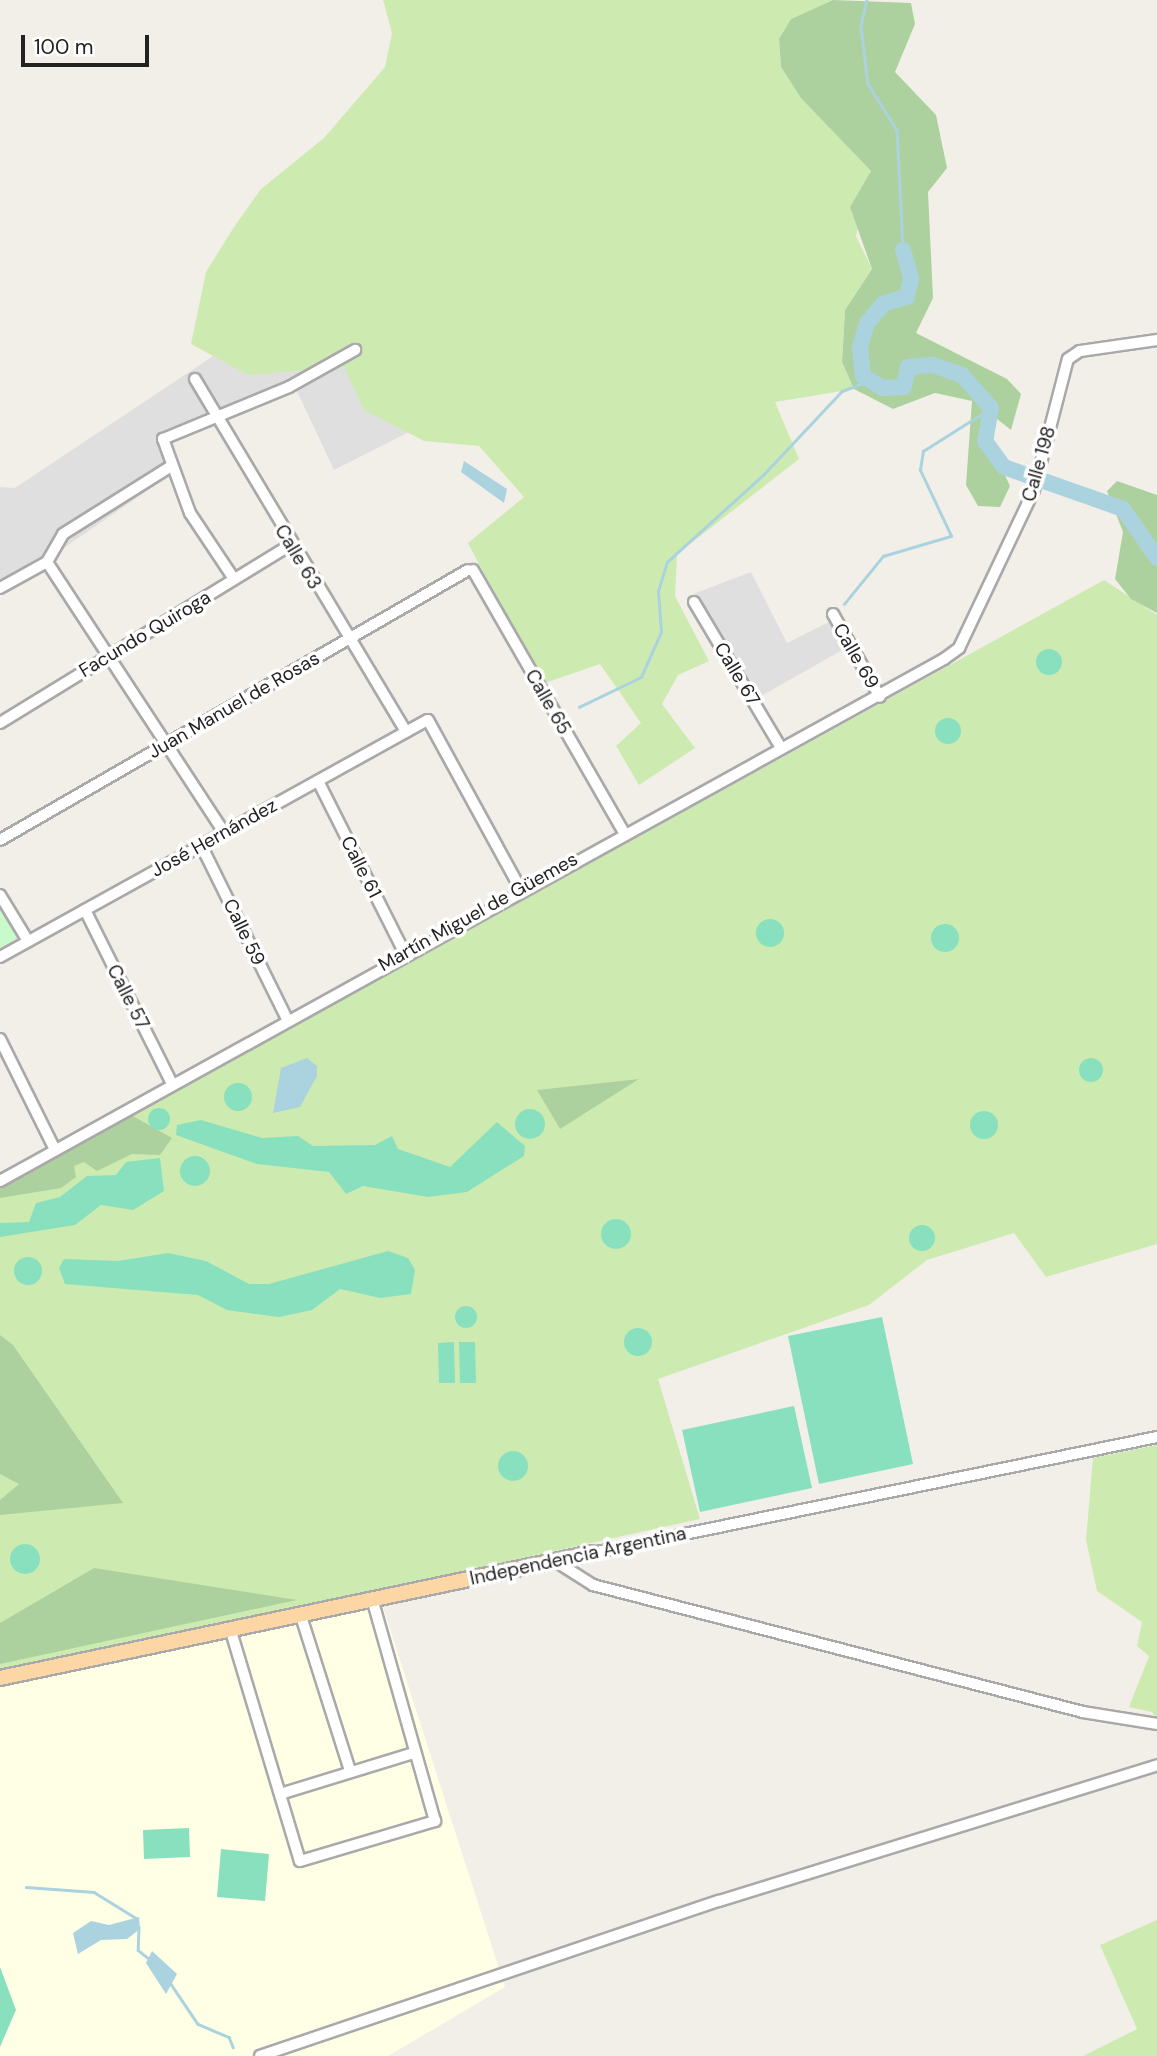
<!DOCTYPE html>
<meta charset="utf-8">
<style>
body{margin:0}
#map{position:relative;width:1157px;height:2056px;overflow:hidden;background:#f2efe9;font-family:"DM Sans",sans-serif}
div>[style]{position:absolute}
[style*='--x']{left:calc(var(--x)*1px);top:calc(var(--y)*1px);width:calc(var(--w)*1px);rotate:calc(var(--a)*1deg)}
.residential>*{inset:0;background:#e0dfdf}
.education>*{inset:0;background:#ffffe5}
.grass>*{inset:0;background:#cdebb0}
.forest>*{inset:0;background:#add19e}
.park>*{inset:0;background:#c8facc}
.pitch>*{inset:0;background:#88e0be}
.round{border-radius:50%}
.water>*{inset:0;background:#aad3df}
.stream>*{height:2.5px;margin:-1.25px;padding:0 1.25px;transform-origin:1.25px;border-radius:1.25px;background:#aad3df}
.river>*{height:16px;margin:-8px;padding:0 8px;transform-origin:8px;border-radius:8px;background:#aad3df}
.roads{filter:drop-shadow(2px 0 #a9a9a9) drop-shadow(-2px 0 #a9a9a9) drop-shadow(0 2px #a9a9a9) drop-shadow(0 -2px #a9a9a9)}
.minor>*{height:10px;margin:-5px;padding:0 5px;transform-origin:5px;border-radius:5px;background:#fff}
.major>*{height:14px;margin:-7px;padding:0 7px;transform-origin:7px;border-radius:7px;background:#fcd6a4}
span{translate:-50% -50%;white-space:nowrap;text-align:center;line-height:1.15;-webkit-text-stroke:7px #fff;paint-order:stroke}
.street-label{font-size:19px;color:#222}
.scale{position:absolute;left:21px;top:35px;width:128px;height:32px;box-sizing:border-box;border:4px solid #222;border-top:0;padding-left:9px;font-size:21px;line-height:24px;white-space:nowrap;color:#222;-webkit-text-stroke:5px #fff;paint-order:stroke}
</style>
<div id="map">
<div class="residential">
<i style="clip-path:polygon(332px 277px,415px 429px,334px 470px,295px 387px,169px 444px,177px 470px,0 592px,0 487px,15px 488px)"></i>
<i style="clip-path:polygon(751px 572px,787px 643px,831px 621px,846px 648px,761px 696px,693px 594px)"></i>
</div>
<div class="education">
<i style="clip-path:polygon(381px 1601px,505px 1987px,388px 2056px,0 2056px,0 1678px)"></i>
</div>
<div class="grass">
<i style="clip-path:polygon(383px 0,833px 0,791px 19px,779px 40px,781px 67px,801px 97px,871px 171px,856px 236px,872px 269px,845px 310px,842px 362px,854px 389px,775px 402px,799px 459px,677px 554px,675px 596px,709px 661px,678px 675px,662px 704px,695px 748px,639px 785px,616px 746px,641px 723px,600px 664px,542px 684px,468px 543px,524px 497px,479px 446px,424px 441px,364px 410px,344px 367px,248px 375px,191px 344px,206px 272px,234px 227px,261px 189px,324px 138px,385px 67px,392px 33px)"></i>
<i style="clip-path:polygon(1104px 580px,1157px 615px,1157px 1244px,1046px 1277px,1014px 1233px,927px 1260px,869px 1305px,658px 1379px,700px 1519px,0 1673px,0 1189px)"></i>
<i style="clip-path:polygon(1157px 1445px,1157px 1720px,1152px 1712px,1129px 1707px,1149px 1656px,1137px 1646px,1142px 1622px,1097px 1591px,1086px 1540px,1093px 1458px)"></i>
<i style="clip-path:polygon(1157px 1920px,1157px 2056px,1083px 2056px,1137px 2029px,1100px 1945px)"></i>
</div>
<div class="forest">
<i style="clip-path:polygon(833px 0,911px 3px,915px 24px,895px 72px,936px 115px,947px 168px,928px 192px,933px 298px,916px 333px,1007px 379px,1021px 394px,1011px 430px,997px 419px,989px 441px,1010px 486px,1000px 507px,978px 506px,966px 485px,972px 401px,935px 393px,893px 409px,854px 389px,842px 362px,845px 310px,872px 269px,850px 207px,871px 171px,801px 98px,781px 67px,779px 39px,791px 19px)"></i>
<i style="clip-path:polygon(1117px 481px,1157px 495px,1157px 613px,1131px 599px,1115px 579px,1123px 532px,1107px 491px)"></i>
<i style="clip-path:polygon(639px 1079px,560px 1129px,537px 1090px)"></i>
<i style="clip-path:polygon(131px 1115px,172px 1138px,160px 1155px,132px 1154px,97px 1171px,84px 1162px,74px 1166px,76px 1177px,61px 1188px,0 1198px,0 1185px)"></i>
<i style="clip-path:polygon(0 1335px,13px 1345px,123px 1503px,0 1515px,0 1500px,19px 1484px,0 1474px)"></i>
<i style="clip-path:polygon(94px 1568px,297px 1600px,0 1664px,0 1623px)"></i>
</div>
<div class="park">
<i style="clip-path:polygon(0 907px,18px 938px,0 948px)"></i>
</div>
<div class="pitch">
<i class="round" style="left:1036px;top:649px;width:26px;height:26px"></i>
<i class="round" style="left:935px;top:718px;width:26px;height:26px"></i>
<i class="round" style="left:756px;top:919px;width:28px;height:28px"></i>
<i class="round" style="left:931px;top:924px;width:28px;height:28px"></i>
<i class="round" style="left:1079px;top:1058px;width:24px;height:24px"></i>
<i class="round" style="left:224px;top:1083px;width:28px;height:28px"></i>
<i class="round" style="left:148px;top:1108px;width:22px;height:22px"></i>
<i class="round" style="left:515px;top:1109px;width:30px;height:30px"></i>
<i class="round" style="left:970px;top:1111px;width:28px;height:28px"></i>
<i style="clip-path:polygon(201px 1120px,262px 1138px,298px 1136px,313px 1146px,375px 1145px,392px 1136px,398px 1149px,450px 1167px,497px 1122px,525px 1146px,524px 1156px,467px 1192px,428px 1197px,363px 1186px,346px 1194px,329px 1172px,257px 1164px,176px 1135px,177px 1125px)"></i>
<i class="round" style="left:180px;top:1156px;width:30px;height:30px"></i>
<i style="clip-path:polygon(160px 1158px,164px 1191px,133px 1210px,101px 1205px,75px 1225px,0 1237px,0 1223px,29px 1222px,36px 1203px,60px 1197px,87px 1176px,116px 1175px,126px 1162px)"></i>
<i class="round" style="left:601px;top:1219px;width:30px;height:30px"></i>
<i class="round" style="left:909px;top:1225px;width:26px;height:26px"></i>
<i style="clip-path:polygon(388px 1251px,408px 1258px,415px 1270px,411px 1294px,380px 1298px,340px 1289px,312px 1310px,279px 1317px,227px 1310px,198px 1295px,65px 1284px,59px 1268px,64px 1259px,118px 1261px,168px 1253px,206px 1261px,249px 1284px,269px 1284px)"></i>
<i class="round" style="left:14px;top:1257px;width:28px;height:28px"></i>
<i class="round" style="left:455px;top:1306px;width:22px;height:22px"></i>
<i style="clip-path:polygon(882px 1317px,913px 1464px,819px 1484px,788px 1336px)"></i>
<i class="round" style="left:624px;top:1328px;width:28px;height:28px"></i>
<i style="clip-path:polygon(454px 1342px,455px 1383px,439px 1383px,438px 1343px)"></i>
<i style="clip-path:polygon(459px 1342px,475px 1342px,476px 1383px,460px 1383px)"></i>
<i style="clip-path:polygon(794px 1406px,812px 1488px,700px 1512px,682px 1430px)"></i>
<i class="round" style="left:498px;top:1451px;width:30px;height:30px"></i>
<i class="round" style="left:10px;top:1544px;width:30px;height:30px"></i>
<i style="clip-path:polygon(189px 1828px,190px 1857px,144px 1859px,143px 1830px)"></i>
<i style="clip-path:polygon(221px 1849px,269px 1854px,265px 1901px,217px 1897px)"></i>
<i style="clip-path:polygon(0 1967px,16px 2010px,0 2047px)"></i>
</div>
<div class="water">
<i style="clip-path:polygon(464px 461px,507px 489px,504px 503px,461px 472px)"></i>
<i style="clip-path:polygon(307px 1058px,317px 1066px,317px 1076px,300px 1107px,273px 1113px,281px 1068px)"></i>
<i style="clip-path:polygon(139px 1917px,140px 1929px,127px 1939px,101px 1940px,78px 1954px,73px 1933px,91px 1921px,109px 1925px)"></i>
<i style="clip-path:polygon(152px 1951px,177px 1974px,166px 1994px,146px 1963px)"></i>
</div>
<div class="stream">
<i style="--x:867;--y:0;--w:28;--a:103"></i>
<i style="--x:861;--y:27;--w:57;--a:83"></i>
<i style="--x:868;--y:84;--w:54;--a:57.8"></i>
<i style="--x:897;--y:130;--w:120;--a:87.1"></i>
<i style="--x:844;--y:604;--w:62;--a:-50.9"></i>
<i style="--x:883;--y:556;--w:71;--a:-16.4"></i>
<i style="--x:951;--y:536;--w:73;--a:-115.2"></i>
<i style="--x:920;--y:470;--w:19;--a:-81"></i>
<i style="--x:923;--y:451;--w:80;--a:-32.3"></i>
<i style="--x:579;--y:707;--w:69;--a:-25.8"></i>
<i style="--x:641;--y:677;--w:49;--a:-66"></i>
<i style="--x:661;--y:632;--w:41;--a:-94.2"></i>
<i style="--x:658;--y:591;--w:30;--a:-73"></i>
<i style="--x:667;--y:562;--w:130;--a:-42.2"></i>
<i style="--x:763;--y:475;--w:115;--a:-46.8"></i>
<i style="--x:842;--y:391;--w:30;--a:-21"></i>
<i style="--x:26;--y:1887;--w:68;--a:4.2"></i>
<i style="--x:94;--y:1892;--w:49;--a:31.8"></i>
<i style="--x:139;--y:1927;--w:23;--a:92"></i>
<i style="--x:138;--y:1950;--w:13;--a:39"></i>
<i style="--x:171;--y:1984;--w:48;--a:56"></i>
<i style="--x:198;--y:2024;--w:34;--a:23"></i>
<i style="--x:229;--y:2037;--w:11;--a:68"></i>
</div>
<div class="river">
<i style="--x:903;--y:250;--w:29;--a:74"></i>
<i style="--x:911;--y:278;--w:19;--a:102"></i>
<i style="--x:907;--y:297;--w:24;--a:165"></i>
<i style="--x:884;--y:303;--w:26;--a:130"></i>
<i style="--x:867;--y:323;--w:26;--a:106"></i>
<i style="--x:860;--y:348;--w:28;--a:84"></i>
<i style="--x:863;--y:376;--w:23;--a:31"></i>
<i style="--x:883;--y:388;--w:21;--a:-3"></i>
<i style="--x:904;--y:387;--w:20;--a:-79"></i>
<i style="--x:908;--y:367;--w:25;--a:-5"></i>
<i style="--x:933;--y:365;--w:31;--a:19"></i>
<i style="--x:962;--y:375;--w:44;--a:48.7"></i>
<i style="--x:991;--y:408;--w:34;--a:100"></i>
<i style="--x:985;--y:441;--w:32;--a:54"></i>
<i style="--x:1004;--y:467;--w:126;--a:19.4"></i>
<i style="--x:1123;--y:509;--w:60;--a:55.2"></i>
</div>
<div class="roads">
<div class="minor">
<i style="--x:195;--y:379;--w:411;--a:59.1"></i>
<i style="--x:47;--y:562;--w:324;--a:56.8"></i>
<i style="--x:47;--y:562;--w:32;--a:-60"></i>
<i style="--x:63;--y:534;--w:126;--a:-32.1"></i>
<i style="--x:473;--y:570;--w:303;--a:60.1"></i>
<i style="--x:234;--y:579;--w:79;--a:-123.7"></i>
<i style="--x:190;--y:513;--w:79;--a:-110"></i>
<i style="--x:163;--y:439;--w:136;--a:-22.4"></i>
<i style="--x:289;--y:387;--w:76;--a:-29.3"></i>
<i style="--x:0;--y:588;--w:54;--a:-29"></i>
<i style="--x:694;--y:602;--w:168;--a:59.2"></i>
<i style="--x:833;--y:614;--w:95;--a:60.5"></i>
<i style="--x:0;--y:723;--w:340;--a:-31.5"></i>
<i style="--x:318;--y:781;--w:191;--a:63.3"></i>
<i style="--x:0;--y:840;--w:540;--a:-29.98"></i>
<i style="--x:201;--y:845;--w:194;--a:63.7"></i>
<i style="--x:0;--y:895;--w:54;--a:58.7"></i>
<i style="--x:85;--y:910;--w:195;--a:63.4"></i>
<i style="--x:0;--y:957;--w:489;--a:-29"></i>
<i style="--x:428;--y:720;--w:192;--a:61.3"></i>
<i style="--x:0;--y:1039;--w:124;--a:63.6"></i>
<i style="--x:0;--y:1181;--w:1079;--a:-28.94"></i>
<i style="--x:944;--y:659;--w:19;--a:-36"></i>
<i style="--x:959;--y:648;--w:175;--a:-64.6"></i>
<i style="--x:1034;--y:490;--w:135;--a:-75.5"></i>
<i style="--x:1068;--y:359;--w:14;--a:-34"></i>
<i style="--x:1080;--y:351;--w:78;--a:-8.1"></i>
<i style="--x:592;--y:1553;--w:577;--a:-11.6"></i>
<i style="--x:555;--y:1561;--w:45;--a:32.3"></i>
<i style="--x:593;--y:1585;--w:506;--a:14.53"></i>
<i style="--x:1083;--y:1712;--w:75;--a:9.2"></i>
<i style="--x:300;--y:1613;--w:166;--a:72.4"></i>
<i style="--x:230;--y:1628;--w:243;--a:73.3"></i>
<i style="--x:300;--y:1861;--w:141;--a:-16.5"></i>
<i style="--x:435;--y:1821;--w:231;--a:-105.8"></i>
<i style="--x:280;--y:1794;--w:139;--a:-17.1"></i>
<i style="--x:260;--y:2056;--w:484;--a:-18.7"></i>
<i style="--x:719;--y:1901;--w:459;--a:-17.2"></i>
</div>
<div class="major">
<i style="--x:0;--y:1678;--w:605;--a:-11.92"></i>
</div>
</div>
<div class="street-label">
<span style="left:1039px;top:464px;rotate:-74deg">Calle 198</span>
<span style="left:298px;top:557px;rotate:59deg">Calle 63</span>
<span style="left:145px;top:634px;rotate:-31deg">Facundo Quiroga</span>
<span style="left:856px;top:656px;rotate:60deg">Calle 69</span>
<span style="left:737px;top:674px;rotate:59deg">Calle 67</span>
<span style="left:548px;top:702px;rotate:60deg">Calle 65</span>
<span style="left:234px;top:705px;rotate:-30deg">Juan Manuel de Rosas</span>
<span style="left:214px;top:838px;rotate:-29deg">José Hernández</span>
<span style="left:361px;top:867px;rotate:63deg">Calle 61</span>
<span style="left:478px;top:912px;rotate:-29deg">Martín Miguel de Güemes</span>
<span style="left:244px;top:932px;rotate:64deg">Calle 59</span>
<span style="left:128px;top:997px;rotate:63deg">Calle 57</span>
<span style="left:578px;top:1556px;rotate:-12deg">Independencia Argentina</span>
</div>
<div class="scale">100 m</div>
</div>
